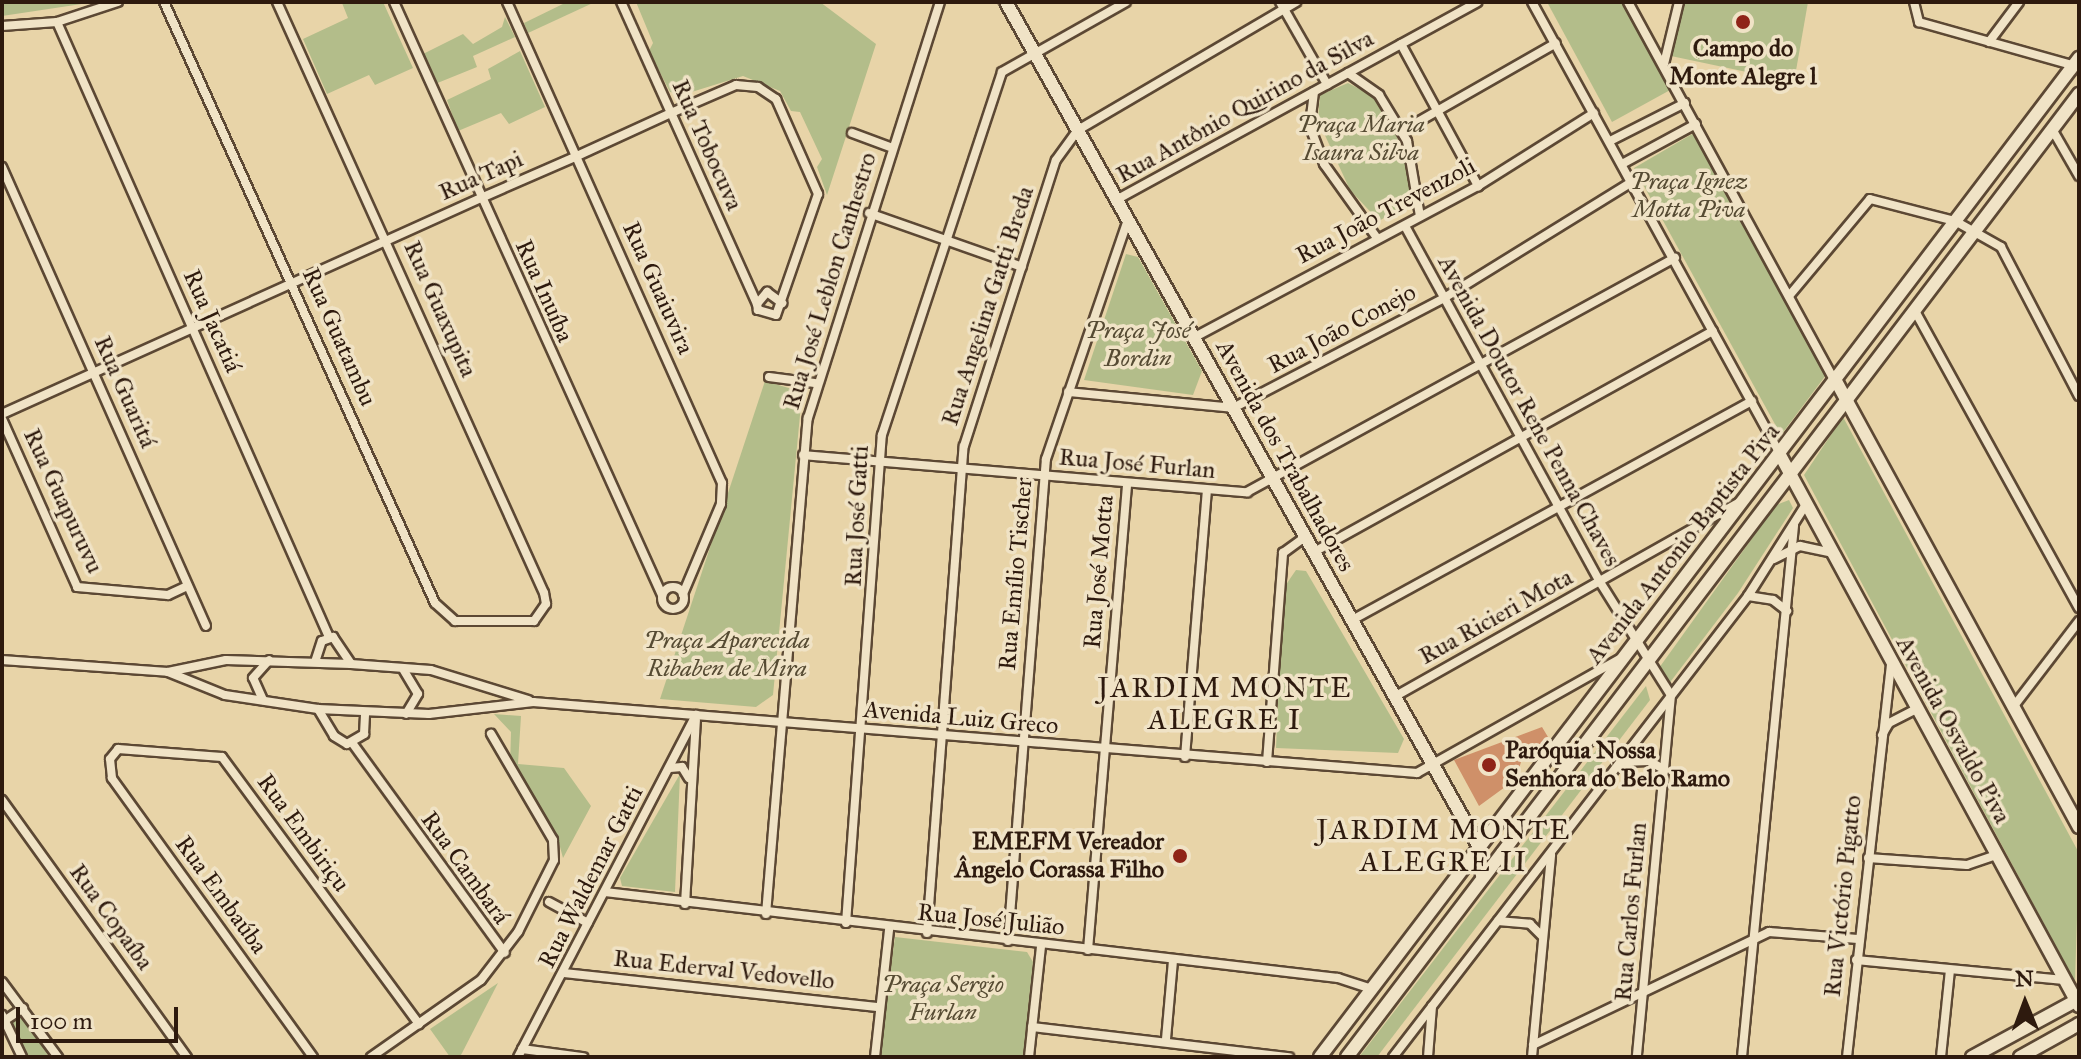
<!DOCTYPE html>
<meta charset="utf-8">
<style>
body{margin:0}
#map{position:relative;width:2081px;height:1059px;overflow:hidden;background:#e8d4a8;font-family:"IM FELL Great Primer",serif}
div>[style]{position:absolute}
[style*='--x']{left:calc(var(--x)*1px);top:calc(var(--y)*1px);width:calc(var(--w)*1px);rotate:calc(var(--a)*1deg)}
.green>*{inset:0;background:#b3bd8a}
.building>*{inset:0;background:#cf9069}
.roads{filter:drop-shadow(2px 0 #5c4834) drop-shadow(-2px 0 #5c4834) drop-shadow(0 2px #5c4834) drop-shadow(0 -2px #5c4834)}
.street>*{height:8px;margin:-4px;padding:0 4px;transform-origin:4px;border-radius:4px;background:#f0e3c6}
.street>.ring{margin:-4px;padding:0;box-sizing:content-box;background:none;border:8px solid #f0e3c6;border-radius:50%}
.secondary>*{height:12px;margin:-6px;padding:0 6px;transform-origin:6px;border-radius:6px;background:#f0e3c6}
.dots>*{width:22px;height:22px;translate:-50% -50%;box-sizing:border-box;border:4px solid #f0e3c6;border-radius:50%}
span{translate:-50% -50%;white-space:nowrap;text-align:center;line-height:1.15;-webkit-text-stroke:7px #f0e3c6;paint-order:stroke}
.poi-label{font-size:24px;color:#2e1a0e;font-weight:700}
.left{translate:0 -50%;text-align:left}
.right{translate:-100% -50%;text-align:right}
.street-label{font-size:24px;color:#2e1a0e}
.park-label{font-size:24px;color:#564b33;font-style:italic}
.quarter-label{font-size:28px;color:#2e1a0e;letter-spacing:2px}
.frame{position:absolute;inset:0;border:4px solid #2e1a0e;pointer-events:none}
.north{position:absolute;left:1985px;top:963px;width:80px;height:80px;-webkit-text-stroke:6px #f0e3c6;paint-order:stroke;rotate:359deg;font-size:22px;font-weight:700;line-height:32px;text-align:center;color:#2e1a0e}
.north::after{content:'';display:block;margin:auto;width:28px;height:36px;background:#2e1a0e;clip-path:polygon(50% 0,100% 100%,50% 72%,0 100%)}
.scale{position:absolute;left:16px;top:1007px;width:162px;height:36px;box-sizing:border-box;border:4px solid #2e1a0e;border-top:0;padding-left:10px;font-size:24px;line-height:28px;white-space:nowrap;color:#2e1a0e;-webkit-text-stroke:6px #f0e3c6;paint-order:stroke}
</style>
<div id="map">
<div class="green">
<i style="clip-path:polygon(2px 2px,95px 2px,2px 16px)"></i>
<i style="clip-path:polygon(383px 2px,413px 68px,375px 85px,369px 75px,327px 94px,303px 39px,348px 18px,342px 3px)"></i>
<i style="clip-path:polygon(567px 2px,595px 2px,528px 33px,524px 23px)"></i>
<i style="clip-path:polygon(636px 2px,820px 2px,876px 44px,827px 195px,817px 167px,822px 159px,800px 112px,791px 111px,780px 91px,743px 76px,682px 95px,670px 92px,649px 51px,653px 43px)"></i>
<i style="clip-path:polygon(1547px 2px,1621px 2px,1672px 89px,1612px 122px)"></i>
<i style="clip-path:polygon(1684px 2px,1808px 2px,1794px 82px,1671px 56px)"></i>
<i style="clip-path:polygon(505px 17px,515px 37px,473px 56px,477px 67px,435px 84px,423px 54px,463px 34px,473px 44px,502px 27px)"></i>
<i style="clip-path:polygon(520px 51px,545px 107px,509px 124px,501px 113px,458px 131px,447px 100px,491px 79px,488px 69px)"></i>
<i style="clip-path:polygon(1348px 83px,1379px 99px,1406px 157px,1412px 201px,1379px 221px,1350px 190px,1318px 120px,1320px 95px)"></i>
<i style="clip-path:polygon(1694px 133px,1826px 375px,1781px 435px,1634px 168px)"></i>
<i style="clip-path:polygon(1126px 254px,1138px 257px,1202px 371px,1193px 395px,1084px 380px)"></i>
<i style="clip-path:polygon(765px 381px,792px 389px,801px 405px,773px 695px,756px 707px,660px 699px)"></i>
<i style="clip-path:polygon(1843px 417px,2079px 853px,2075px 982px,1804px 475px)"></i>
<i style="clip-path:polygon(1789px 500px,1793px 508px,1738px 593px,1668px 685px,1659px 668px,1776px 505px)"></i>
<i style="clip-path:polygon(1296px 570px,1306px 571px,1404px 739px,1398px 753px,1276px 748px,1283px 589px)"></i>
<i style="clip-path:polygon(1646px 686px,1650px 700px,1377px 1057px,1359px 1057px)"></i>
<i style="clip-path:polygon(494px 714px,521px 716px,518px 764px,564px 768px,591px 806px,563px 858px,556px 832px,510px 767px,511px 732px)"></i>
<i style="clip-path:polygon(680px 774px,675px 892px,622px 886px,620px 878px)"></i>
<i style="clip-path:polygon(895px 937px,1027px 952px,1033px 962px,1023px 1057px,878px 1057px)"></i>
<i style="clip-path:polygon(498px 983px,460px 1057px,450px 1057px,430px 1029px)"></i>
<i style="clip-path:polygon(17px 1016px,22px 1017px,49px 1057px,28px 1057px,12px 1025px)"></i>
</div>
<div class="building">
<i style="clip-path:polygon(1542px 727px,1548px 737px,1521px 762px,1516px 779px,1479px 806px,1454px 760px)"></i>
</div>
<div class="roads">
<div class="street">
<i style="--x:164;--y:2;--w:659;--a:65.73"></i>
<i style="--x:435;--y:603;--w:27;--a:42"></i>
<i style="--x:455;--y:621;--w:79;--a:0"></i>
<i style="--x:534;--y:621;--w:21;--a:-55"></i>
<i style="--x:546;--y:604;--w:11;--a:-100"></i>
<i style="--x:544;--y:593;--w:649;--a:-114.31"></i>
<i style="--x:394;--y:2;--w:651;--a:65.68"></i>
<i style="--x:507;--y:2;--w:527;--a:65.92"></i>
<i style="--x:722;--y:483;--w:21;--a:93"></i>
<i style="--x:721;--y:504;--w:98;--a:112.9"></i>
<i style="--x:1280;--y:2;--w:95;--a:60.2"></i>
<i style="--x:1532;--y:2;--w:516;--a:61.25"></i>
<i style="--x:1628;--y:2;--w:432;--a:61.4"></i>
<i style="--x:1914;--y:2;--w:21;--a:76"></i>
<i style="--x:1919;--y:22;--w:163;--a:15.7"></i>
<i style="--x:57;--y:22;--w:672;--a:66.14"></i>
<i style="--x:2;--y:26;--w:55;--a:-4.2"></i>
<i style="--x:57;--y:22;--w:64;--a:-18.2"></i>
<i style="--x:1989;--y:42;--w:50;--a:-53.1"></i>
<i style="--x:1401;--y:44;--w:162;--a:61.5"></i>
<i style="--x:1664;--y:64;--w:64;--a:-76.4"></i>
<i style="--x:1348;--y:73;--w:38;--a:35"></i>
<i style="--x:1379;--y:95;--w:54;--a:58.7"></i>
<i style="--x:1407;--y:141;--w:76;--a:80.2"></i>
<i style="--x:1314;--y:92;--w:35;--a:97"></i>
<i style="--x:1310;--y:127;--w:40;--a:69"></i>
<i style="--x:1324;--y:164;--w:91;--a:54.4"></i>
<i style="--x:2052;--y:129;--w:54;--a:60.1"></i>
<i style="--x:1402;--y:131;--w:177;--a:-29.7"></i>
<i style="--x:852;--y:133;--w:40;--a:20.2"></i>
<i style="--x:1610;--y:141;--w:84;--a:-26.9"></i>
<i style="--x:1622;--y:164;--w:84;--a:-28.4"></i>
<i style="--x:2;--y:167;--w:502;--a:66.04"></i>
<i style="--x:1116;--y:200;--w:412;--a:-28.7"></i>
<i style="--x:869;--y:213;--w:162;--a:19.4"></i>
<i style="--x:1405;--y:226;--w:406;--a:61.3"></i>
<i style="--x:1600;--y:582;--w:133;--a:57.9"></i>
<i style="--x:1671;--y:695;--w:364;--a:95.4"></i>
<i style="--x:1789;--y:296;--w:126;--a:-50.1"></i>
<i style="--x:1870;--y:199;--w:88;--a:14.5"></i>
<i style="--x:1955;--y:221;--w:53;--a:29.5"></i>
<i style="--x:2001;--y:247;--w:168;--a:62.4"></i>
<i style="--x:757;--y:304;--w:16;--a:-50"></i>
<i style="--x:767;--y:292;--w:19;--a:36"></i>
<i style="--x:1915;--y:311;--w:339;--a:61.1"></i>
<i style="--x:1193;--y:338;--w:323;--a:-28.1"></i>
<i style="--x:1478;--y:186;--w:137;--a:-32.2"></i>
<i style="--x:769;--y:377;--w:46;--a:7.4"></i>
<i style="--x:1068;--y:392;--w:166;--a:5.5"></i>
<i style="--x:1233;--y:408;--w:238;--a:-27.5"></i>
<i style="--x:1444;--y:298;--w:221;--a:-31.7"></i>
<i style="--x:2;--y:414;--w:525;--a:-24.27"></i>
<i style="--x:481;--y:198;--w:105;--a:-23.6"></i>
<i style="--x:577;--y:156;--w:103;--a:-24.6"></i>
<i style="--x:671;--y:113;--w:71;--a:-23.3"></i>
<i style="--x:736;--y:85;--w:22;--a:5"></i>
<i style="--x:758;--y:87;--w:22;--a:34"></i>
<i style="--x:776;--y:99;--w:104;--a:66.1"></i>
<i style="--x:818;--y:194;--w:128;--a:109.1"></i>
<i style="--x:776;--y:315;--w:19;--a:-164"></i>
<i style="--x:758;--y:310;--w:6;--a:-99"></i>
<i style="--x:757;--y:304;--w:209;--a:-114.2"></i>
<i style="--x:671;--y:113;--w:122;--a:-114.2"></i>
<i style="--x:2;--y:419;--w:184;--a:65.9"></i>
<i style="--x:77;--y:587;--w:91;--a:5"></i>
<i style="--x:168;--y:595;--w:21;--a:-25"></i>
<i style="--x:803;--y:455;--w:446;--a:4.8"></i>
<i style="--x:1247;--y:492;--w:488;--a:-28.7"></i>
<i style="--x:1314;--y:552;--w:456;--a:-29"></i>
<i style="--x:1774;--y:559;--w:29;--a:-27"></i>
<i style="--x:1800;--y:546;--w:33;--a:12"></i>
<i class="ring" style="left:662px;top:587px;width:14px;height:14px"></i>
<i style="--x:1748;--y:596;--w:25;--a:9"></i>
<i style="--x:1773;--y:600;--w:18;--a:38"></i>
<i style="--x:1352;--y:620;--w:456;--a:-28.7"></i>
<i style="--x:2;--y:660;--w:166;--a:4.1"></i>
<i style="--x:168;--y:672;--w:59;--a:-11.7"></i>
<i style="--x:226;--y:660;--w:125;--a:1.8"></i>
<i style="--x:351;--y:664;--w:80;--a:4.3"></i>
<i style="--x:431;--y:670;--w:102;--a:17.2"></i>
<i style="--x:315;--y:662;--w:22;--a:-72"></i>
<i style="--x:322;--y:641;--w:12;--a:-20"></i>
<i style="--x:333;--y:637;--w:32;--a:56"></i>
<i style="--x:403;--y:669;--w:29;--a:59"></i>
<i style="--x:418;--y:694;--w:23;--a:121"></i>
<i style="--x:168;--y:672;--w:61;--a:22"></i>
<i style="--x:225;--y:695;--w:94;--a:8.6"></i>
<i style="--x:318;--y:709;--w:111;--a:2.6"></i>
<i style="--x:429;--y:714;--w:105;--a:-6.6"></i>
<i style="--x:533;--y:702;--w:887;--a:4.59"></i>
<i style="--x:1417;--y:773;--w:232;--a:-29.4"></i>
<i style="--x:1394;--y:697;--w:395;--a:-29.4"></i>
<i style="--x:263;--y:700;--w:24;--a:-114"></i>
<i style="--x:253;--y:678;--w:24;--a:-48"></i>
<i style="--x:2014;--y:706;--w:107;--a:-52.6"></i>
<i style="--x:318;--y:709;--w:31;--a:59"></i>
<i style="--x:334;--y:736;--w:15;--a:32"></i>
<i style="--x:347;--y:744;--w:20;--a:-30"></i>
<i style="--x:364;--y:734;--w:22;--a:-87"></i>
<i style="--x:1882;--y:735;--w:14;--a:-60"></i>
<i style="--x:1889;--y:723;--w:31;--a:-27"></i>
<i style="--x:353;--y:744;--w:258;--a:54"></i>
<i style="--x:1185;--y:757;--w:267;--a:-85.3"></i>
<i style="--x:1267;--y:762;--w:210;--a:-85.6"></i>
<i style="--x:1283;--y:553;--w:27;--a:-36"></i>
<i style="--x:1622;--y:762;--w:27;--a:-2"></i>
<i style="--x:1649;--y:761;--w:18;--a:29"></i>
<i style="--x:670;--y:768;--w:12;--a:-5"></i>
<i style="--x:682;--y:767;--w:13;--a:58"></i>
<i style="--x:2;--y:800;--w:317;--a:54.3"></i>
<i style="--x:1868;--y:858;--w:99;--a:4"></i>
<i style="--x:1967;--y:865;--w:31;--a:-19"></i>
<i style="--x:605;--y:892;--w:738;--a:6.69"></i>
<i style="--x:1338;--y:978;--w:36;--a:18"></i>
<i style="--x:549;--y:902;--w:44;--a:28.3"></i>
<i style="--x:685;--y:904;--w:184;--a:-86.6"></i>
<i style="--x:766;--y:914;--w:498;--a:-85.2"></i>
<i style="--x:808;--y:418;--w:436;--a:-72.4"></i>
<i style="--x:1498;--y:921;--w:32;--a:5"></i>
<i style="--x:1530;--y:924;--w:17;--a:45"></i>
<i style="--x:846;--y:923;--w:489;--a:-85.8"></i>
<i style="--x:882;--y:435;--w:382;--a:-71.7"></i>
<i style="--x:1002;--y:72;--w:142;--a:-29.4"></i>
<i style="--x:927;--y:933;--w:488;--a:-85.7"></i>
<i style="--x:964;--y:446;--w:300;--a:-72.2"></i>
<i style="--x:1056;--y:160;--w:37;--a:-54"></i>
<i style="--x:1078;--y:130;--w:253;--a:-30.4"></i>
<i style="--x:1008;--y:941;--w:483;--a:-85.5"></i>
<i style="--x:1046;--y:459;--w:250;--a:-71.1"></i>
<i style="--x:1088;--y:950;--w:468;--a:-85.2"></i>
<i style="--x:1856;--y:960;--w:209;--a:5.5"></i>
<i style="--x:564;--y:973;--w:317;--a:6.2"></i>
<i style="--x:2;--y:982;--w:94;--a:53.3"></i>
<i style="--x:2;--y:1015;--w:47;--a:64.5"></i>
<i style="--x:4;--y:1021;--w:23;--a:-34"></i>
<i style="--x:1032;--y:1027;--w:259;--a:6.7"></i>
<i style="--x:1166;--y:1039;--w:79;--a:-84.9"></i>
<i style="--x:1533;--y:1045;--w:262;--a:-25.6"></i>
<i style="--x:1769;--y:932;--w:89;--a:4.5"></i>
<i style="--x:522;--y:1049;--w:62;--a:7.5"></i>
<i style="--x:313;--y:1057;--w:344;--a:-125.8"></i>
<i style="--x:112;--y:778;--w:19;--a:-96"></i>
<i style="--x:110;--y:759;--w:13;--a:-51"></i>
<i style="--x:118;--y:749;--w:104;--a:4.4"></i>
<i style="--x:222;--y:757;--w:332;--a:53.6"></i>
<i style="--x:371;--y:1057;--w:134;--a:-35"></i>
<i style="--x:481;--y:980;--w:61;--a:-52.4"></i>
<i style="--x:518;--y:932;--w:80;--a:-63.4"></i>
<i style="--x:554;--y:860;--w:20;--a:-93"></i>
<i style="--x:553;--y:840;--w:123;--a:-120.3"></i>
<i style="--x:518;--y:1057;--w:386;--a:-62.5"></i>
<i style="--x:875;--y:1057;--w:128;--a:-83.7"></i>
<i style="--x:1029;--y:1057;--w:112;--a:-83.8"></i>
<i style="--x:1393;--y:1057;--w:582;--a:-52.4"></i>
<i style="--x:1748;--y:596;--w:107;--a:-57.7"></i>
<i style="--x:1428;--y:1057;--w:51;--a:-85.5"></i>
<i style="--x:1532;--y:1057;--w:203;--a:-84.6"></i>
<i style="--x:1742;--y:1057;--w:534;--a:-84.41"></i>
<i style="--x:1847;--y:1057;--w:397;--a:-83.6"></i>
<i style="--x:1941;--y:1057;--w:87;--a:-84.1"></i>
</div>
<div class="secondary">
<i style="--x:1006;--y:2;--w:968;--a:60.76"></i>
<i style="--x:1479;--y:847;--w:29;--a:84"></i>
<i style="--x:1836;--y:381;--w:508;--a:61.42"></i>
<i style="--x:1780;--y:455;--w:627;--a:61.51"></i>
<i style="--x:1320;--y:1057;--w:1255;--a:-52.77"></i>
<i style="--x:1347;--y:1057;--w:1210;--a:-52.76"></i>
<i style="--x:1972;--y:1057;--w:122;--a:-28.5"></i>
<i style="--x:2020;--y:1057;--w:68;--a:-29.2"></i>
</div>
</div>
<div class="dots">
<i style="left:1743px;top:22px;background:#8f2418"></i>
<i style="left:1489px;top:765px;background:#8f2418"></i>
<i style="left:1180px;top:856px;background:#8f2418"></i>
</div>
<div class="poi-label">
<span style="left:1743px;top:63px">Campo do<br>Monte Alegre l</span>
<span class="left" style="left:1505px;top:765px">Paróquia Nossa<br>Senhora do Belo Ramo</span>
<span class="right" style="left:1164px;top:856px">EMEFM Vereador<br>Ângelo Corassa Filho</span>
</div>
<div class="street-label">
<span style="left:1245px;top:107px;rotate:-29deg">Rua Antônio Quirino da Silva</span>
<span style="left:707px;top:145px;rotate:66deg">Rua Tobocuva</span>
<span style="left:481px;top:176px;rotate:-24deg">Rua Tapi</span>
<span style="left:1386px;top:211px;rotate:-28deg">Rua João Trevenzoli</span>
<span style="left:830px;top:281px;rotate:-73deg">Rua José Leblon Canhestro</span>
<span style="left:658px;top:288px;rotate:66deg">Rua Guaiuvira</span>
<span style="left:544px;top:291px;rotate:66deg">Rua Inuíba</span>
<span style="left:988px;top:306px;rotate:-72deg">Rua Angelina Gatti Breda</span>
<span style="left:440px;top:309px;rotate:66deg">Rua Guaxupita</span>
<span style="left:212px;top:321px;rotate:66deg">Rua Jacatiá</span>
<span style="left:1342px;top:329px;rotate:-28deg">Rua João Conejo</span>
<span style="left:339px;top:337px;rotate:66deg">Rua Guatambu</span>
<span style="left:125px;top:392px;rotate:66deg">Rua Guaritá</span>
<span style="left:1529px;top:411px;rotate:61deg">Avenida Doutor Rene Penna Chaves</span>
<span style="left:1285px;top:456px;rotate:61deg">Avenida dos Trabalhadores</span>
<span style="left:1137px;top:464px;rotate:5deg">Rua José Furlan</span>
<span style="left:63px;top:501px;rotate:65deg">Rua Guapuruvu</span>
<span style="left:857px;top:516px;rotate:-87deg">Rua José Gatti</span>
<span style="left:1683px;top:544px;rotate:-52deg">Avenida Antonio Baptista Piva</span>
<span style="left:1099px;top:572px;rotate:-85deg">Rua José Motta</span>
<span style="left:1016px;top:574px;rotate:-85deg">Rua Emílio Tischer</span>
<span style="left:1496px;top:617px;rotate:-29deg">Rua Ricieri Mota</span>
<span style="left:961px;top:718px;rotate:5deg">Avenida Luiz Greco</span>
<span style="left:1953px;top:730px;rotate:61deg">Avenida Osvaldo Piva</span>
<span style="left:303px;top:833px;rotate:54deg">Rua Embiriçu</span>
<span style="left:465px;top:868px;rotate:54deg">Rua Cambará</span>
<span style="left:591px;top:877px;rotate:-63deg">Rua Waldemar Gatti</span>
<span style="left:221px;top:895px;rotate:54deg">Rua Embaúba</span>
<span style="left:1843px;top:896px;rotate:-84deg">Rua Victório Pigatto</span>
<span style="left:1631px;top:912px;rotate:-85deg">Rua Carlos Furlan</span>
<span style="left:111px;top:917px;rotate:54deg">Rua Copaíba</span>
<span style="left:991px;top:920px;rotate:6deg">Rua José Julião</span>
<span style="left:724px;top:970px;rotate:6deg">Rua Ederval Vedovello</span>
</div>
<div class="park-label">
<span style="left:1361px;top:139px">Praça Maria<br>Isaura Silva</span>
<span style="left:1689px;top:196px">Praça Ignez<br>Motta Piva</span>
<span style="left:1138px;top:345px">Praça José<br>Bordin</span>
<span style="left:727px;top:655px">Praça Aparecida<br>Ribaben de Mira</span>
<span style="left:943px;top:999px">Praça Sergio<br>Furlan</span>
</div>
<div class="quarter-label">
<span style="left:1225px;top:704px">JARDIM MONTE<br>ALEGRE I</span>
<span style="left:1444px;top:846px">JARDIM MONTE<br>ALEGRE II</span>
</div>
<div class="frame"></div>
<div class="north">N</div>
<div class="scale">100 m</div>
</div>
